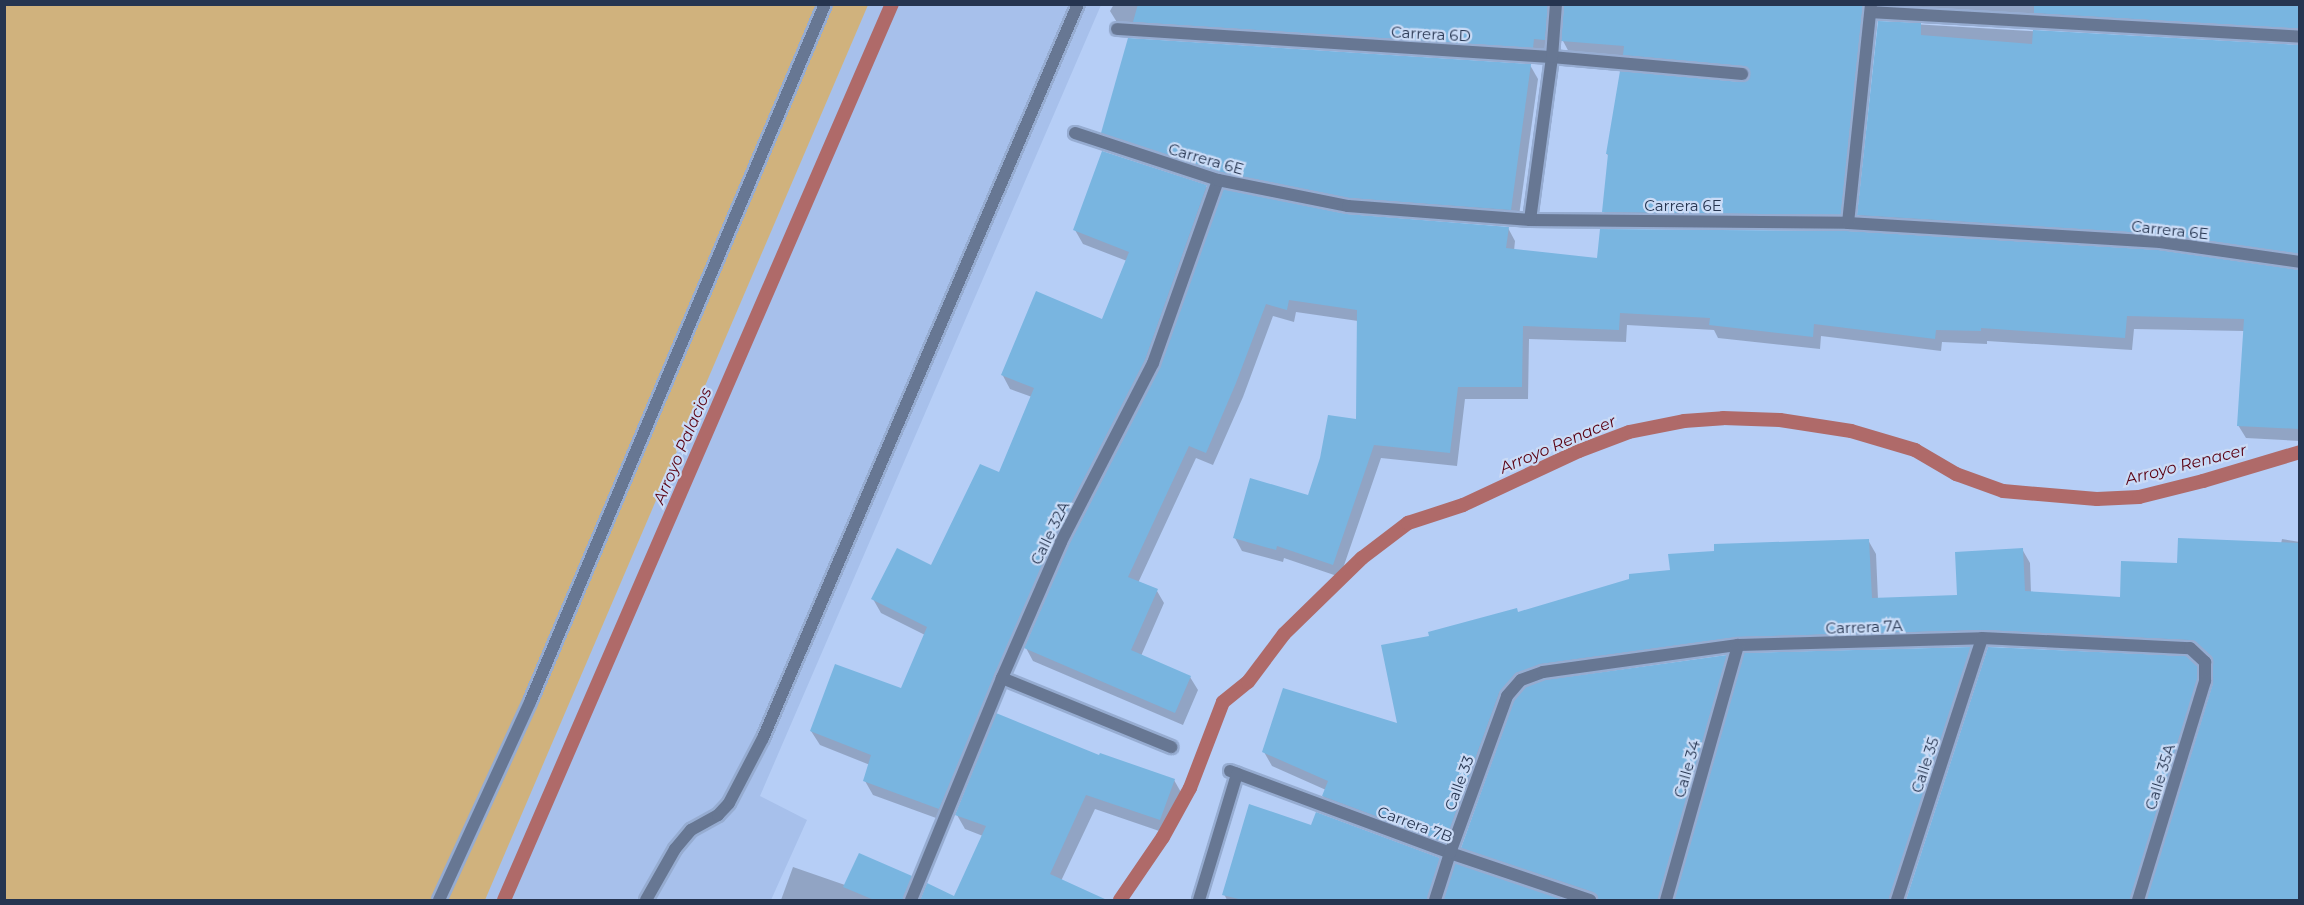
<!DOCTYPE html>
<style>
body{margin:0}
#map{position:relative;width:2304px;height:905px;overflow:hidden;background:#b6cef6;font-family:Montserrat,sans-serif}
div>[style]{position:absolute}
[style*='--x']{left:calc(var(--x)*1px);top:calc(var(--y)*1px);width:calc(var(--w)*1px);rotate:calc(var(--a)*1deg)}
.built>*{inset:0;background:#a7c0eb}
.green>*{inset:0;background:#d0b27d}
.shadow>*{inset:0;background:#0003}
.stream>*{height:14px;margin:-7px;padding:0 7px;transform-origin:7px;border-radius:7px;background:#af6a69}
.building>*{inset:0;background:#79b5e0}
.roads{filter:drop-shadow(2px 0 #96acd1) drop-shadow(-2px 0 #96acd1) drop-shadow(0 2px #96acd1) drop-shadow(0 -2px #96acd1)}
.lane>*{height:12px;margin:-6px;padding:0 6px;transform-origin:6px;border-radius:6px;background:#677793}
.street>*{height:12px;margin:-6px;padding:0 6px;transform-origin:6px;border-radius:6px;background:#677793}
span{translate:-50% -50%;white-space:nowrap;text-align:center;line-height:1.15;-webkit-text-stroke:4.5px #cadbf6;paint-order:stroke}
.street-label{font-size:15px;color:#263550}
.water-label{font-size:16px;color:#5a0111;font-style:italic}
.frame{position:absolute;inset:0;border:6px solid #263550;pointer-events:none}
</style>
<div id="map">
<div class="built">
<i style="clip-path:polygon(5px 5px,1101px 5px,760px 796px,807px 820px,771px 900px,5px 900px)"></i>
</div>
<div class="green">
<i style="clip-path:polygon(5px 5px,868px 5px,485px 900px,5px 900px)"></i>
</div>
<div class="shadow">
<i style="clip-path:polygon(1114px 4px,2300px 4px,2300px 42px,1876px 9px,1847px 227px,1611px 225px,1604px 212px,1609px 157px,1607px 154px,1748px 79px,1632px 68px,1570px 54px,1563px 41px,1566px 7px,1555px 16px,1552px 52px,1118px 24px,1110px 11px)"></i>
<i style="clip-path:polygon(1879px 22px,2300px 47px,2300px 265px,2169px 246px,1866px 228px,1859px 215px)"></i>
<i style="clip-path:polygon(1530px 65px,1538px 79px,1518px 223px,1358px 211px,1111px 146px,1103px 133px)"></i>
<i style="clip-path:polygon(1206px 186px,1215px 201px,1153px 374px,1061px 553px,947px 822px,873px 795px,865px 781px,870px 765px,820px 745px,811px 731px,902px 690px,925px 635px,881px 613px,873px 599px,932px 567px,1000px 474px,1032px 397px,1010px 389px,1002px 374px,1103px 321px,1127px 261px,1083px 244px,1075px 230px)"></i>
<i style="clip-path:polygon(1347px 216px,1508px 228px,1515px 241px,1514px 251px,1599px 259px,2300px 272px,2300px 441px,2246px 438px,2238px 425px,2244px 331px,2134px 329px,2132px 350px,1987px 341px,1987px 344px,1942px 342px,1941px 351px,1821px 336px,1820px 349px,1718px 338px,1714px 330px,1627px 325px,1626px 342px,1529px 339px,1528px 399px,1465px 399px,1457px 466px,1381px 458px,1340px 577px,1284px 558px,1283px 562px,1242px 551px,1235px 538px,1309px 496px,1357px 421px,1358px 321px,1296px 312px,1294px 322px,1273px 316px,1243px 397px,1213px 465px,1196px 458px,1138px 583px,1157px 591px,1164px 603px,1141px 656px,1190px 677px,1198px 690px,1183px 725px,1033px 661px,1026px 648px,1162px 367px)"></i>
<i style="clip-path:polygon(2282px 539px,2300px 542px,2300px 900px,2147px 900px,2214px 684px,2214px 666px,2200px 653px,1991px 643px,1746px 651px,1542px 681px,1726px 657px,1734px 671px,1670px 900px,1583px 900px,1471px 863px,1462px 848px,1517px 695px,1507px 707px,1453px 856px,1332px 810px,1323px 796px,1326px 790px,1272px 766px,1264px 752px,1399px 725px,1431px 637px,1672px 571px,1868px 540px,1876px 554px,1878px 599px,1958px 597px,2022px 549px,2030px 563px,2031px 593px,2122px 598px,2178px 564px,2281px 544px)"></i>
<i style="clip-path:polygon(1970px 648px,1978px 662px,1900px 900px,1681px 900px,1678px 894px)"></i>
<i style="clip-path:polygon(1989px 648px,2196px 667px,2204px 681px,2141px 900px,1907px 900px)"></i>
<i style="clip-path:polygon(1100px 757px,1174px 780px,1182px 794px,1168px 834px,1095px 809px,1061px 881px,1069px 895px,1066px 900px,921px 900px,928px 885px,955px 898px,983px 836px,965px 829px,957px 815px)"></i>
<i style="clip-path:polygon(1311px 827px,1439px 859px,1447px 874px,1439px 900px,1227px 900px,1224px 894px)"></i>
<i style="clip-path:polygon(1456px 865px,1565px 900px,1445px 900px)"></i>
<i style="clip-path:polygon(793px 867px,845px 885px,911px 878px,919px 892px,916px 900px,781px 900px)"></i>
</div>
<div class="stream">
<i style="--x:504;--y:900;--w:976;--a:-66.59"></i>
<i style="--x:1120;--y:900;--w:76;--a:-55.7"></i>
<i style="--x:1163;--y:837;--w:56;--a:-61.1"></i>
<i style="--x:1190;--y:788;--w:92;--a:-69"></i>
<i style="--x:1223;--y:702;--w:32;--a:-39"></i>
<i style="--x:1248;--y:682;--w:60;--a:-53.1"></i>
<i style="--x:1284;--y:634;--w:109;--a:-44.3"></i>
<i style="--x:1362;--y:558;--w:58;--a:-37.3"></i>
<i style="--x:1408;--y:523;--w:58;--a:-18.1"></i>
<i style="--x:1463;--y:505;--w:128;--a:-25"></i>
<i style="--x:1579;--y:451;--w:53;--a:-20.8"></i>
<i style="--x:1629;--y:432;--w:56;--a:-11.3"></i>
<i style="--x:1684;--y:421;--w:39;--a:-4"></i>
<i style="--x:1723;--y:418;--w:57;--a:2"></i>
<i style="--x:1780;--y:420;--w:72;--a:8.8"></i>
<i style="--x:1851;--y:431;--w:67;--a:16.5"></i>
<i style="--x:1915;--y:450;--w:48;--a:30.3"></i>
<i style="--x:1956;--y:474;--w:50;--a:19.9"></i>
<i style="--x:2003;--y:491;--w:94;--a:4.9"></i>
<i style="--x:2097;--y:499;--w:42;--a:-2.7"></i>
<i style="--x:2139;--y:497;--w:66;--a:-14"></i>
<i style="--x:2203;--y:481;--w:101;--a:-16.6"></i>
</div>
<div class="building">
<i style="clip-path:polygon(1138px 4px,1548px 4px,1545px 40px,1534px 39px,1533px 48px,1133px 22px)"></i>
<i style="clip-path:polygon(1564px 4px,1863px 4px,1841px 215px,1602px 212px,1608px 154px,1606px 154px,1620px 71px,1741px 82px,1748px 79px,1750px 71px,1743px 66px,1623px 55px,1624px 46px,1561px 41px)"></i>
<i style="clip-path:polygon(2034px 4px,2300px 4px,2300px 29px,2034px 13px)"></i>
<i style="clip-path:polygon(1878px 21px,1921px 23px,1921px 35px,2032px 44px,2033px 30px,2300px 45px,2300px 254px,2160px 234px,1857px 215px)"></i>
<i style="clip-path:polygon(1128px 38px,1531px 64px,1511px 210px,1349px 198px,1220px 172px,1101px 133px)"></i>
<i style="clip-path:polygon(1102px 151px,1207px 185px,1145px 360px,1053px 539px,939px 809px,863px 781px,871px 755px,810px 731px,835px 664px,901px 688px,927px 627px,871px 599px,897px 548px,931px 565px,980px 464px,999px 472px,1034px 388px,1001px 375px,1036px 291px,1102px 319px,1129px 252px,1073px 230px)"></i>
<i style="clip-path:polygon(1223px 189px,1347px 214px,1509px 227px,1506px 248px,1597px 258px,1600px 229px,1848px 231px,2159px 250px,2300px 270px,2300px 429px,2237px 426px,2244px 319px,2127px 316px,2125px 338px,1981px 328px,1981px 331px,1936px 330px,1935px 339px,1814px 324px,1813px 337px,1709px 325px,1710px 318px,1620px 313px,1619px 330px,1523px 326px,1522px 387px,1458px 387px,1450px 453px,1374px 445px,1333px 565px,1277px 546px,1276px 550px,1233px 538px,1250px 478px,1308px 495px,1320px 458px,1328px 415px,1356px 419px,1357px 310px,1289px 300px,1287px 310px,1266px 304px,1236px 383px,1206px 453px,1189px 446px,1128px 577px,1158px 589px,1131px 650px,1191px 676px,1175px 713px,1024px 648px,1068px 546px,1160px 367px)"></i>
<i style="clip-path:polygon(2178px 538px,2300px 543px,2300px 900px,2146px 900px,2213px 683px,2212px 658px,2190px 640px,1982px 630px,1738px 637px,1540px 664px,1515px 674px,1499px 693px,1445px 842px,1322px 796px,1328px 781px,1262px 752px,1283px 688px,1397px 723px,1381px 645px,1429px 636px,1428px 632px,1517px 608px,1518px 612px,1629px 579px,1629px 574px,1670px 570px,1668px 554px,1714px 551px,1714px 544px,1869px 539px,1872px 598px,1957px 595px,1955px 552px,2023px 548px,2025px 591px,2120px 597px,2121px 561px,2177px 563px)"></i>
<i style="clip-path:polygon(1971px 647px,1889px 900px,1674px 900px,1744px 653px)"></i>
<i style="clip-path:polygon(1988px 647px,2187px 656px,2197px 666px,2197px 680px,2130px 900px,1906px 900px)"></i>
<i style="clip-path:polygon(1727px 655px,1658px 900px,1598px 900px,1593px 892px,1461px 848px,1514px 700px,1526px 687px,1545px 680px)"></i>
<i style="clip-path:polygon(996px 713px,1099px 755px,1100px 753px,1175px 779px,1160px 820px,1086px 795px,1050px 874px,1107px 900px,920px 900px,927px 883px,954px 896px,986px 826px,955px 815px)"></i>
<i style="clip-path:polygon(1249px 804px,1311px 825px,1316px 812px,1440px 858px,1427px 900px,1243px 900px,1222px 895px)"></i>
<i style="clip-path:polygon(859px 853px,912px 876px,903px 900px,874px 900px,843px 887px)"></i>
<i style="clip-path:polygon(1455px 863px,1566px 900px,1443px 900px)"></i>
</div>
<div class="roads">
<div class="lane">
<i style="--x:1002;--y:678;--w:183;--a:22.2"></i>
<i style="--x:1230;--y:771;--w:235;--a:20.4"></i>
<i style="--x:439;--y:900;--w:218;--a:-65.3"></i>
<i style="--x:530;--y:702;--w:758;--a:-67.09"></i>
<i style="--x:646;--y:900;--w:59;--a:-60.4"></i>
<i style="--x:675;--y:849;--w:25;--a:-50"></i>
<i style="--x:691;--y:830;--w:31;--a:-29"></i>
<i style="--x:718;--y:815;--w:16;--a:-47"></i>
<i style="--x:729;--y:803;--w:73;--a:-62.4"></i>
<i style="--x:763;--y:738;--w:799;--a:-66.77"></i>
<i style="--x:911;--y:900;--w:240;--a:-67.7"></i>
<i style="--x:1002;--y:678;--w:148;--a:-66.5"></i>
<i style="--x:1061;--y:542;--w:201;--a:-62.8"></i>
<i style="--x:1153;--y:363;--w:194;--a:-70.4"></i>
<i style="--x:1199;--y:900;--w:132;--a:-73.2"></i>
</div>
<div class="street">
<i style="--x:1871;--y:12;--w:430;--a:3.3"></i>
<i style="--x:1117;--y:29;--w:436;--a:3.7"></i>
<i style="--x:1552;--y:57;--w:191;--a:5.1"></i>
<i style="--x:1075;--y:133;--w:151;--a:18.2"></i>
<i style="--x:1218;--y:180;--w:133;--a:11.3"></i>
<i style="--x:1348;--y:206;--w:183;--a:4.4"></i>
<i style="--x:1530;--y:220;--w:318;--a:0.5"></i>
<i style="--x:1848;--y:223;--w:313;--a:3.5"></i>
<i style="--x:2160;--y:242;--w:141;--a:8.1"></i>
<i style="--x:1530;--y:220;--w:164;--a:-82.3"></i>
<i style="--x:1552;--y:57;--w:53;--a:-85.7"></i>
<i style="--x:1848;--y:223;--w:220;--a:-84"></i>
<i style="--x:1450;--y:853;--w:148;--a:18.6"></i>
<i style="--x:1435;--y:900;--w:49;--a:-72.3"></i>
<i style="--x:1450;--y:853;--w:167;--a:-70"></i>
<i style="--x:1507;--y:696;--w:21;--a:-49"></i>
<i style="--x:1521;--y:680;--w:23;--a:-20"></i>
<i style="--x:1543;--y:672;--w:197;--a:-7.9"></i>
<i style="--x:1738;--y:645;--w:244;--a:-1.6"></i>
<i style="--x:1982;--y:638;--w:208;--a:2.8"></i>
<i style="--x:2190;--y:648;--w:21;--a:43"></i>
<i style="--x:2205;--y:662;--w:19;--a:90"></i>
<i style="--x:2205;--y:681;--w:229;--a:107"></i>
<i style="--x:1666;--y:900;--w:265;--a:-74.2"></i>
<i style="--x:1897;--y:900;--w:275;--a:-72"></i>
</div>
</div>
<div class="street-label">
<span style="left:1431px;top:34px;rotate:3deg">Carrera 6D</span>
<span style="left:1206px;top:159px;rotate:16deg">Carrera 6E</span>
<span style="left:1683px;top:206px">Carrera 6E</span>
<span style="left:2170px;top:230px;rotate:6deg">Carrera 6E</span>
<span style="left:1050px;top:533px;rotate:-64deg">Calle 32A</span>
<span style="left:1864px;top:627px;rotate:-2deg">Carrera 7A</span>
<span style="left:1925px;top:765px;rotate:-72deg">Calle 35</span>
<span style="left:1687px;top:769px;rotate:-74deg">Calle 34</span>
<span style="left:2160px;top:777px;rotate:-73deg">Calle 35A</span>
<span style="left:1459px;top:783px;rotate:-70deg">Calle 33</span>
<span style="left:1415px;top:824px;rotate:20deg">Carrera 7B</span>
</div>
<div class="water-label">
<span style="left:1558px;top:445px;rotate:-23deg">Arroyo Renacer</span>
<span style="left:683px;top:446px;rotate:-67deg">Arroyo Palacios</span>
<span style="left:2186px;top:465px;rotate:-14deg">Arroyo Renacer</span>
</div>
<div class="frame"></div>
</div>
